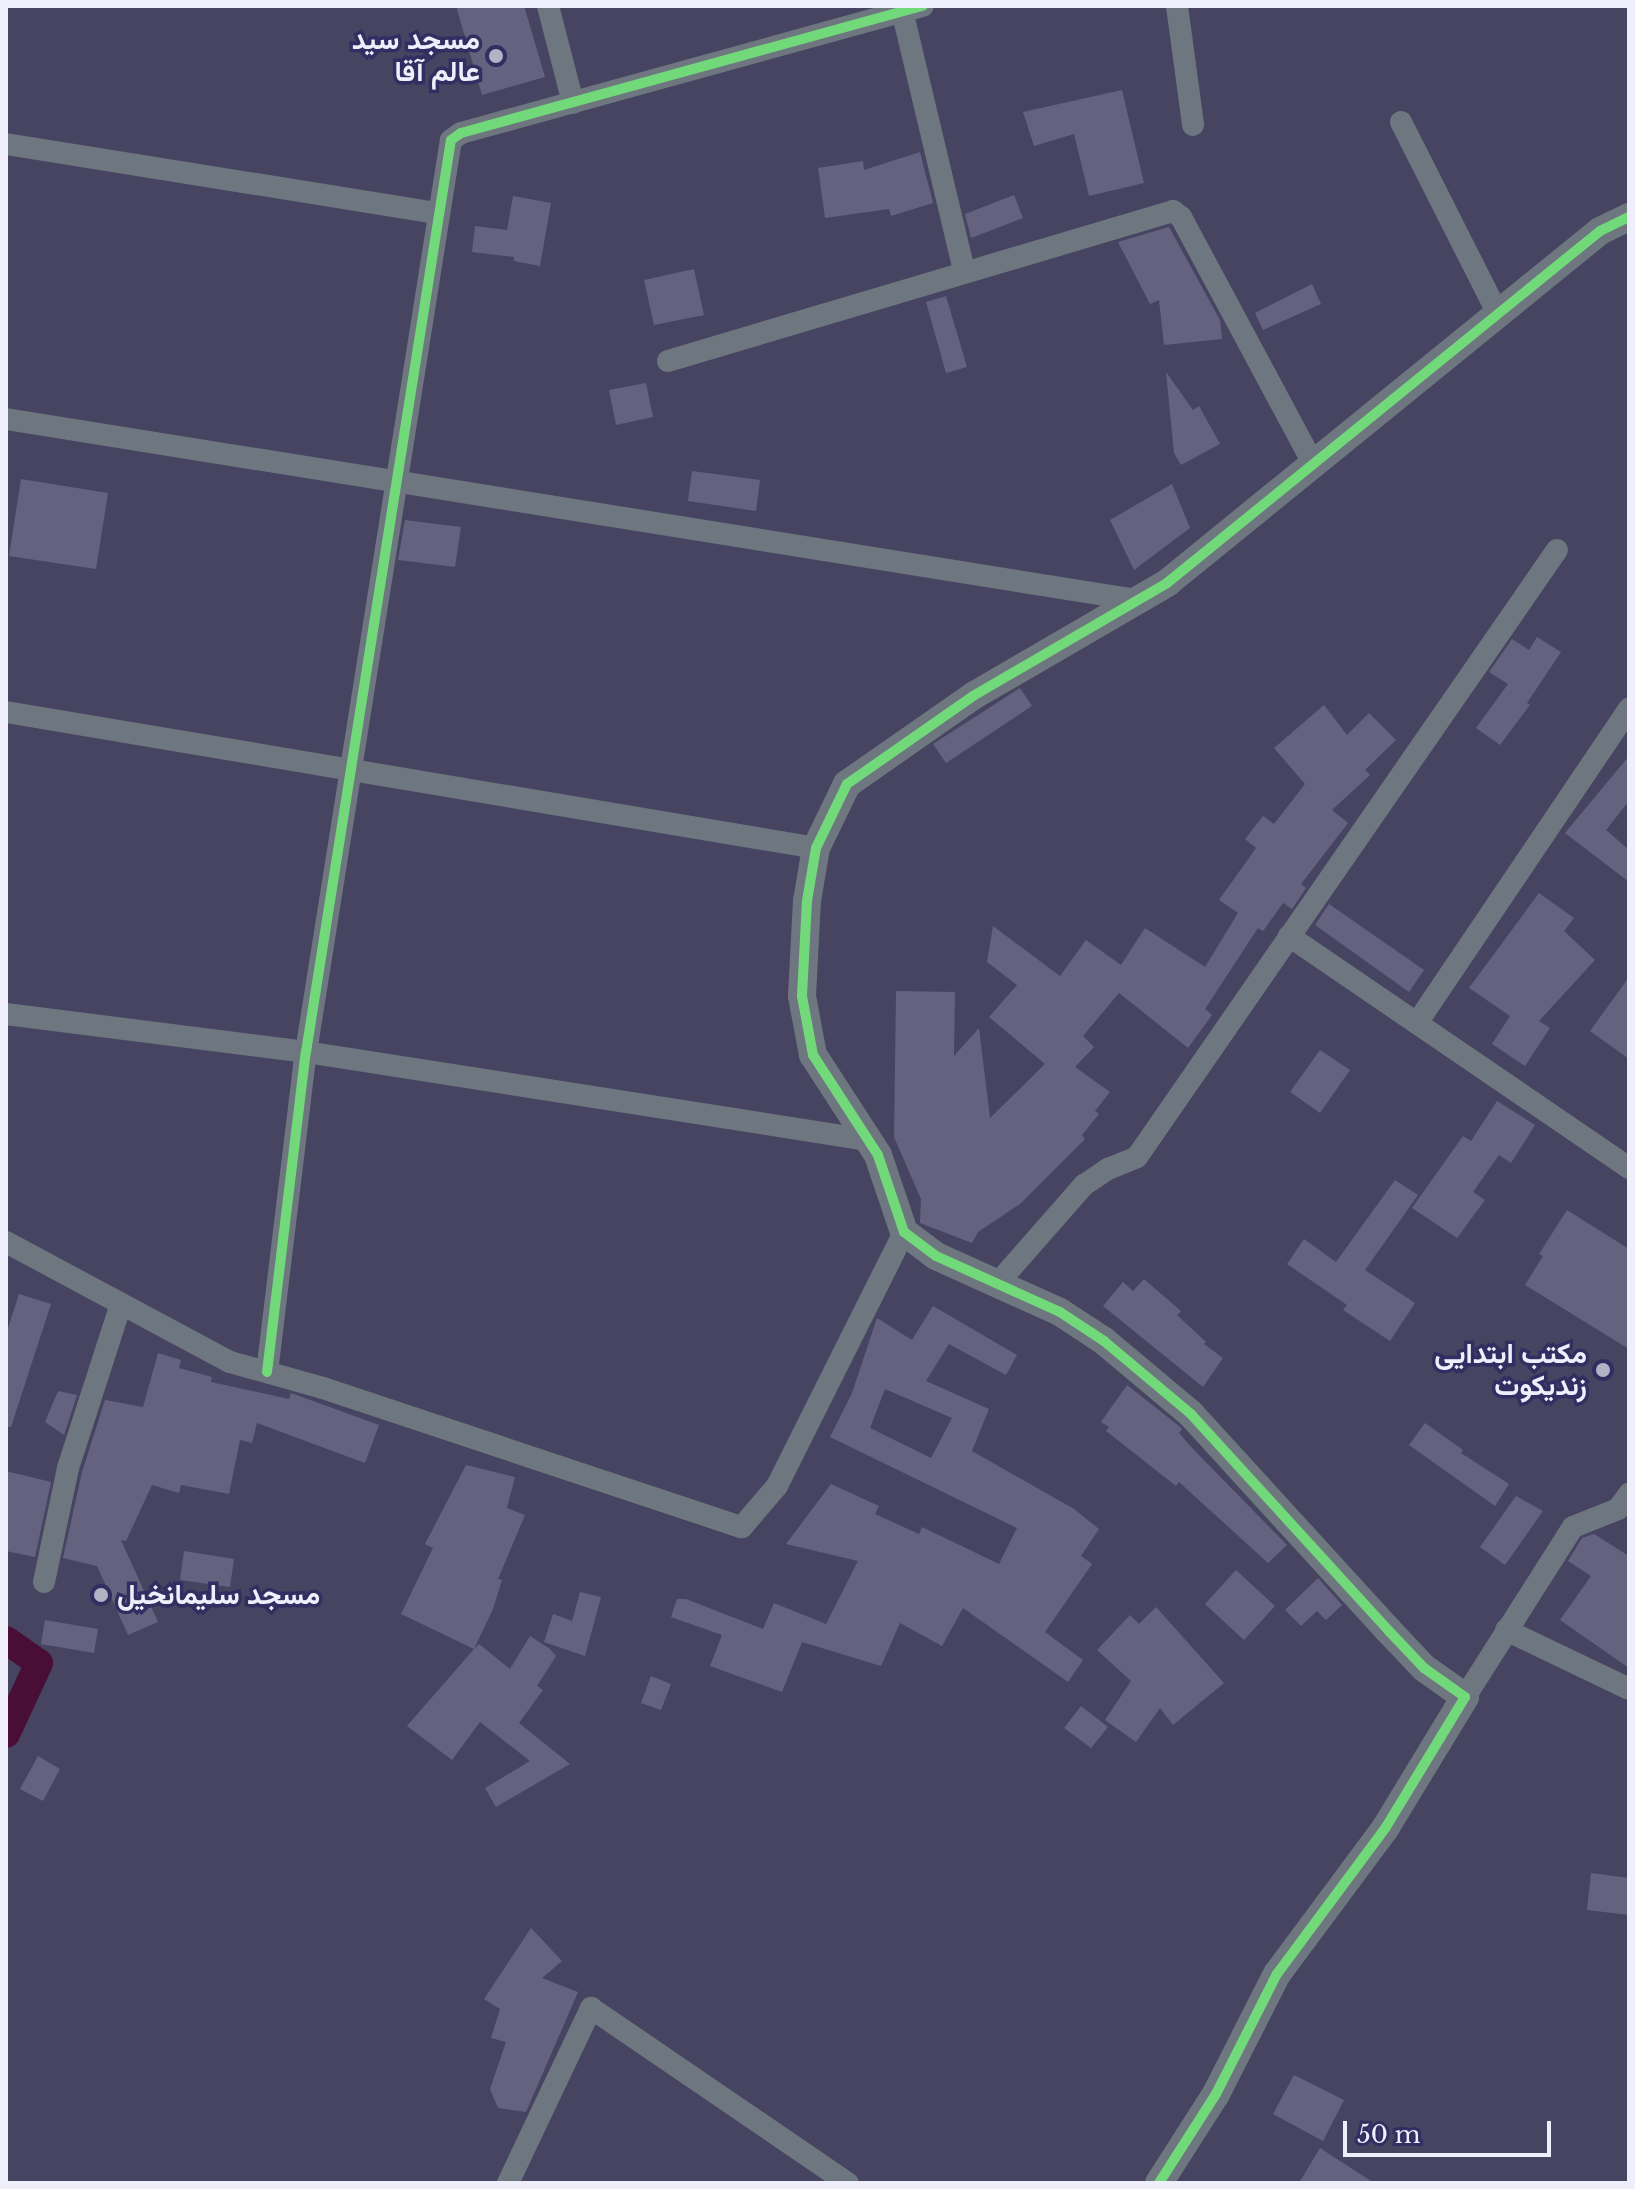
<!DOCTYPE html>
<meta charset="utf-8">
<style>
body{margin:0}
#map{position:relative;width:1635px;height:2189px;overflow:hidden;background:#474461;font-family:"Libre Baskerville",Vazirmatn,serif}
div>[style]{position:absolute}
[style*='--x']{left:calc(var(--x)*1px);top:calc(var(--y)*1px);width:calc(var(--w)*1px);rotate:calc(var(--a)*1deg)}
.canal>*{height:28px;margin:-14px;padding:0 14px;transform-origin:14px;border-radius:14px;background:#480e35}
.building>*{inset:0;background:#65627f}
.minor>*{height:22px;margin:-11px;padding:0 11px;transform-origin:11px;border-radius:11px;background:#6e7780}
.tertiary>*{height:28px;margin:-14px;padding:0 14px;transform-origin:14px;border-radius:14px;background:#6e7780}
.cycleway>*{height:10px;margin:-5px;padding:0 5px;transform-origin:5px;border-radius:5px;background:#71d979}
.dots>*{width:22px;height:22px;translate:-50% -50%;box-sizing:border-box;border:4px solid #342d61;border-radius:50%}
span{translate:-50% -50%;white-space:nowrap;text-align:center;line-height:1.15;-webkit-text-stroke:7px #342d61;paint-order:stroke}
.poi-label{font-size:28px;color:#efeffc;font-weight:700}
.right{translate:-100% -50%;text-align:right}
.left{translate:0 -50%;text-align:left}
.frame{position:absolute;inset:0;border:8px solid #efeffc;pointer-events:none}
.scale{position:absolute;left:1343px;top:2121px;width:208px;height:36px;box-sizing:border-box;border:4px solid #efeffc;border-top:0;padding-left:10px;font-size:24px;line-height:28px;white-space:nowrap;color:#efeffc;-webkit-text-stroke:6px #342d61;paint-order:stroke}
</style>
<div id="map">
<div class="canal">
<i style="--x:6;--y:1640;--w:40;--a:34.9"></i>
<i style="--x:39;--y:1663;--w:78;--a:114.9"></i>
</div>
<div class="building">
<i style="clip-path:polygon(456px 6px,524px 6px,545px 77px,482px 95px)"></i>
<i style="clip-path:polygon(1122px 90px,1144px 183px,1089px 196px,1074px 134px,1034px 146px,1023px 112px)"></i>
<i style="clip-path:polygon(920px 152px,933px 203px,891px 216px,889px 209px,825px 218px,818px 168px,863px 161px,864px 170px)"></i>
<i style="clip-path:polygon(1014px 195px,1023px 218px,971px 238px,965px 214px)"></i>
<i style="clip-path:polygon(513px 196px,551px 203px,540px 266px,514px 261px,514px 257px,472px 252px,475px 226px,507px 230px)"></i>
<i style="clip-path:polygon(1169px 227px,1220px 320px,1222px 339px,1164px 345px,1159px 300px,1150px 304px,1118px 242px)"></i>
<i style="clip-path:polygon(694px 269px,704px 315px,654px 325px,644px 280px)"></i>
<i style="clip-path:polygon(1312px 284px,1321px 304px,1263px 330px,1255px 313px)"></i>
<i style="clip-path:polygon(946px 296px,967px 367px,946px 373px,926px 302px)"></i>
<i style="clip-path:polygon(1166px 372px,1193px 410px,1199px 406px,1220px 444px,1181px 465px,1174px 453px)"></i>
<i style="clip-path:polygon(646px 383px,653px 417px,616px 425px,609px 390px)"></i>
<i style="clip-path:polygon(692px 471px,760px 480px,756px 511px,688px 501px)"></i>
<i style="clip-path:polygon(21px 479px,108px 493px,96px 569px,9px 556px)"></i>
<i style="clip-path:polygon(1172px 484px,1190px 528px,1134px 570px,1110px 520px)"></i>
<i style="clip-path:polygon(405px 520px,461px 527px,455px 567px,398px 560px)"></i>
<i style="clip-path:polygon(1537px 637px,1561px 652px,1527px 703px,1530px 705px,1500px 745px,1476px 728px,1508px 684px,1489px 672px,1512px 639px,1529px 650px)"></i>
<i style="clip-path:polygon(1020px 688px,1032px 706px,946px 763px,933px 744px)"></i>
<i style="clip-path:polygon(1324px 705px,1347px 735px,1369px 713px,1396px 740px,1365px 770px,1370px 775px,1332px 810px,1348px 823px,1301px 884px,1306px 888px,1292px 909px,1283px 903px,1263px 931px,1258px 928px,1205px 1009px,1212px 1015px,1188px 1048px,1119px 993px,1083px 1036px,1094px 1047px,1075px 1067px,1110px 1092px,1095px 1111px,1099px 1114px,1082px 1135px,1085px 1139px,1020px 1204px,978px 1232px,972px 1243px,920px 1223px,921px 1199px,894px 1137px,896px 991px,955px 992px,954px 1056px,979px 1028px,990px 1118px,1045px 1064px,989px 1017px,1017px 985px,987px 962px,993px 926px,1060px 976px,1086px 940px,1121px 965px,1145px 928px,1205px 967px,1238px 913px,1219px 900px,1256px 848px,1245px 839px,1263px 816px,1274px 824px,1305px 784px,1274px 748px)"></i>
<i style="clip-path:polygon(1629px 756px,1629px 801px,1606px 830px,1629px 850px,1629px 882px,1565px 833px)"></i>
<i style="clip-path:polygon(1539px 893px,1574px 918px,1564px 931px,1595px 960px,1539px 1021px,1550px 1028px,1525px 1066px,1492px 1044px,1510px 1016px,1469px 988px)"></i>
<i style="clip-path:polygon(1329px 904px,1424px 970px,1409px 992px,1315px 925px)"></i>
<i style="clip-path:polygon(1629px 977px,1629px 1059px,1590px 1031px)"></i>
<i style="clip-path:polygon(1320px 1050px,1350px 1070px,1320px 1113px,1290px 1092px)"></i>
<i style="clip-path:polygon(1497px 1101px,1535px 1125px,1511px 1163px,1499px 1155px,1473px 1192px,1485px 1200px,1457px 1238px,1412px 1208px,1463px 1136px,1471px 1141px)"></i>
<i style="clip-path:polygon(1395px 1180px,1418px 1195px,1365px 1270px,1415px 1303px,1390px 1341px,1343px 1310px,1347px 1305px,1287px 1264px,1304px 1239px,1336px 1262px)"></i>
<i style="clip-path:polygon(1567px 1210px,1629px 1249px,1629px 1349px,1525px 1285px,1543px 1256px,1539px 1254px)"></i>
<i style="clip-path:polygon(1144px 1279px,1181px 1311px,1177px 1315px,1206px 1342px,1204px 1344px,1223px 1358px,1203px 1387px,1103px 1306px,1123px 1282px,1133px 1291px)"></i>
<i style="clip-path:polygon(19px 1294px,51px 1304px,11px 1427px,6px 1427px,6px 1334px)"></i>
<i style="clip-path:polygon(evenodd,933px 1306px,1017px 1355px,1006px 1375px,949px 1344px,926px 1381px,989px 1409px,972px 1451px,1074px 1509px,1099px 1529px,1081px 1556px,1092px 1564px,1045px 1632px,1083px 1660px,1068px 1682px,963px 1608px,942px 1646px,900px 1623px,881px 1666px,802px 1642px,782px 1692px,710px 1666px,722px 1635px,671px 1617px,677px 1599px,686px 1599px,763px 1629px,774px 1603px,826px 1624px,858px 1561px,786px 1544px,831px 1484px,879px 1506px,875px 1514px,919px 1534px,922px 1527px,999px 1564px,1017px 1528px,830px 1437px,852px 1393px,877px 1318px,912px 1340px,933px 1306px,885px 1389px,952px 1418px,931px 1458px,870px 1428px,885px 1389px)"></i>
<i style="clip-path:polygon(158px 1353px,181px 1360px,179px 1368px,212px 1377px,211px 1382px,289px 1399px,291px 1393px,379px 1425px,365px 1463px,257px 1423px,252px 1443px,240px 1440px,229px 1494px,181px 1485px,179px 1493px,152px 1485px,126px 1541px,121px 1540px,158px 1622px,128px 1635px,97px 1566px,63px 1558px,82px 1472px,105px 1400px,143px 1407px)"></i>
<i style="clip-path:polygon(1127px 1385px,1179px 1426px,1182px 1429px,1179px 1433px,1194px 1450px,1287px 1545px,1268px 1563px,1179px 1482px,1176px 1486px,1106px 1431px,1109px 1427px,1101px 1422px)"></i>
<i style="clip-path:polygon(58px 1391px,77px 1395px,64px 1435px,45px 1422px)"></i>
<i style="clip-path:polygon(1425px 1423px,1463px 1450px,1461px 1453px,1509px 1484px,1495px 1506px,1409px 1445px)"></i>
<i style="clip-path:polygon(466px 1465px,515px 1477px,507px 1508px,525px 1515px,498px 1579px,502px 1580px,493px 1609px,474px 1649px,479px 1644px,510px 1669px,530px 1636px,550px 1649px,556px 1656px,537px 1686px,543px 1690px,519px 1723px,570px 1764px,496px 1807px,485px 1788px,530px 1761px,480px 1722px,452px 1760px,407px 1726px,474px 1649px,401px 1614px,433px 1548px,425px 1544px)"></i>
<i style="clip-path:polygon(6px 1471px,51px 1482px,35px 1557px,6px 1551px)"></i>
<i style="clip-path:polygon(1516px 1496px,1543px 1511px,1505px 1565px,1480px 1547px)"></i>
<i style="clip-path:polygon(1594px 1534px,1629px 1556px,1629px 1668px,1560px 1620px,1591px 1576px,1568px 1561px,1582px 1538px)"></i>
<i style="clip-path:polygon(184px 1551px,234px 1559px,230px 1587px,180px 1580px)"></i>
<i style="clip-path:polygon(1236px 1570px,1275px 1606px,1244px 1640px,1205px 1604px)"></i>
<i style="clip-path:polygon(1318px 1578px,1342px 1605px,1326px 1620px,1317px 1611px,1301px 1626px,1285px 1610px)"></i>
<i style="clip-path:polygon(580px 1592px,601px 1597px,585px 1656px,544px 1642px,553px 1614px,572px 1621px)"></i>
<i style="clip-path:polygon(1156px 1607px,1224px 1683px,1173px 1725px,1160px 1708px,1136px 1742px,1105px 1720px,1131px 1681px,1097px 1650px,1130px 1615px,1139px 1624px)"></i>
<i style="clip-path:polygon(45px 1620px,98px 1629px,94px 1653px,41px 1644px)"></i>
<i style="clip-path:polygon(651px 1676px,671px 1684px,661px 1710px,641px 1703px)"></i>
<i style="clip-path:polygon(1081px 1706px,1108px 1727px,1091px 1748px,1064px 1728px)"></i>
<i style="clip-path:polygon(38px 1756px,60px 1769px,43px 1801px,20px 1789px)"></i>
<i style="clip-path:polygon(1591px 1873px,1629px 1878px,1629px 1915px,1587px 1910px)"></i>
<i style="clip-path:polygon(531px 1928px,562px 1961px,542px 1978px,578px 1992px,526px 2112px,498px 2108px,490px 2089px,506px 2042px,491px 2038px,500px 2009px,484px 1999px)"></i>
<i style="clip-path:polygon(1294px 2075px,1344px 2100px,1323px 2141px,1273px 2114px)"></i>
<i style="clip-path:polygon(1320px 2148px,1374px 2183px,1299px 2183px)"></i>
</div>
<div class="minor">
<i style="--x:548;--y:6;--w:100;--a:75.5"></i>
<i style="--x:901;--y:6;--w:272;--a:76.6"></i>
<i style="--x:1177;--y:6;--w:120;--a:82.3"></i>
<i style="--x:1401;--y:122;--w:215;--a:63.2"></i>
<i style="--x:6;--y:144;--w:438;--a:9.1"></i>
<i style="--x:668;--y:361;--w:527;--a:-16.54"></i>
<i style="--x:1173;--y:211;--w:10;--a:37"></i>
<i style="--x:1181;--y:217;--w:279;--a:61.8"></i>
<i style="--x:6;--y:419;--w:1144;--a:9.1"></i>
<i style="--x:6;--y:712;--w:821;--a:9.53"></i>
<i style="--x:1289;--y:936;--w:412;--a:34.3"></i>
<i style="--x:6;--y:1014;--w:302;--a:7.2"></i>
<i style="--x:306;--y:1052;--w:569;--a:8.9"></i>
<i style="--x:1417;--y:1023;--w:379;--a:-56"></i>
<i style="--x:6;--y:1242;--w:254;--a:28.2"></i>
<i style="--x:230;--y:1362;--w:97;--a:15.6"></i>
<i style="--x:323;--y:1388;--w:441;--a:18.4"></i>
<i style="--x:742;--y:1527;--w:54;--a:-49.5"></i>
<i style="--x:777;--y:1486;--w:284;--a:-63.4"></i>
<i style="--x:997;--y:1284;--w:132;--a:-48.7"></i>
<i style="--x:1084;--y:1185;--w:29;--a:-34"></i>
<i style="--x:1108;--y:1169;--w:31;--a:-22"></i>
<i style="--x:1137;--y:1157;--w:738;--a:-55.32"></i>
<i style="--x:267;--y:1372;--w:322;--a:-83.1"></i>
<i style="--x:306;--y:1052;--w:923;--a:-80.97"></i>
<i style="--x:451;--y:140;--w:12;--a:-35"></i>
<i style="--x:461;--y:133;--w:479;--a:-15.4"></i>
<i style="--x:44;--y:1582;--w:116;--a:-78.1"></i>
<i style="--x:68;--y:1468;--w:172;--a:-72.1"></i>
<i style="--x:1506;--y:1630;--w:136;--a:25.6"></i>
<i style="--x:1465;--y:1697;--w:201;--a:-57.6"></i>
<i style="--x:1573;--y:1527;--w:48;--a:-21.8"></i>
<i style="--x:1618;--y:1509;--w:19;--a:-54"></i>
<i style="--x:508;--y:2183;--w:194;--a:-64.6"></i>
<i style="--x:591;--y:2008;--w:311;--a:34.3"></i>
</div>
<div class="tertiary">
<i style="--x:1159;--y:2183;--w:106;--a:-57.4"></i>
<i style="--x:1216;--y:2094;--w:135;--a:-63.1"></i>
<i style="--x:1277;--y:1974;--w:183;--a:-53.4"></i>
<i style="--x:1386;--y:1827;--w:152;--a:-58.7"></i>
<i style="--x:1465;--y:1697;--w:50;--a:-144.7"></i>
<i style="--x:1424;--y:1668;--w:51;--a:-133.4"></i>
<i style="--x:1389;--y:1631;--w:294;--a:-132.4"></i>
<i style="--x:1191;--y:1414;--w:114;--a:-140"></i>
<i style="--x:1104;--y:1341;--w:53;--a:-146.6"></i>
<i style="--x:1060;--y:1312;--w:136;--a:-155.7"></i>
<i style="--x:936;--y:1256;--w:40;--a:-143"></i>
<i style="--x:904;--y:1232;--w:81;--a:-108.7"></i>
<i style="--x:878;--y:1155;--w:119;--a:-123"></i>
<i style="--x:813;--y:1055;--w:60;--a:-100.6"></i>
<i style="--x:802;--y:996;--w:95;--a:-87"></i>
<i style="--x:807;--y:901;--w:54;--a:-80.4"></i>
<i style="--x:816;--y:848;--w:71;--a:-64.2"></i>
<i style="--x:847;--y:784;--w:154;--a:-34.9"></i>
<i style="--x:973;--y:696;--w:225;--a:-30.2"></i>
<i style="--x:1167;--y:583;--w:558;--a:-39.11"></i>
<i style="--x:1600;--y:231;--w:32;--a:-26"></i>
</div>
<div class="cycleway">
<i style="--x:267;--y:1372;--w:322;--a:-83.1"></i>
<i style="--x:306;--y:1052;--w:923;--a:-80.97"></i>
<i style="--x:451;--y:140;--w:12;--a:-35"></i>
<i style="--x:461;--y:133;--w:479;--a:-15.4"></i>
<i style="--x:1159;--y:2183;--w:106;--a:-57.4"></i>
<i style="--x:1216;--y:2094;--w:135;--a:-63.1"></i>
<i style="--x:1277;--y:1974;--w:183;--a:-53.4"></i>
<i style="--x:1386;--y:1827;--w:152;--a:-58.7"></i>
<i style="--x:1465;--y:1697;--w:50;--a:-144.7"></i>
<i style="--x:1424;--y:1668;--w:51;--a:-133.4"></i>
<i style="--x:1389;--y:1631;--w:294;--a:-132.4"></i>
<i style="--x:1191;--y:1414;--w:114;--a:-140"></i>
<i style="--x:1104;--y:1341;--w:53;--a:-146.6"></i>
<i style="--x:1060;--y:1312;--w:136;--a:-155.7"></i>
<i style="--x:936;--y:1256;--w:40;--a:-143"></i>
<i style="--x:904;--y:1232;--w:81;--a:-108.7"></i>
<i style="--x:878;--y:1155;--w:119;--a:-123"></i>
<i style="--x:813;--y:1055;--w:60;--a:-100.6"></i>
<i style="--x:802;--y:996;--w:95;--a:-87"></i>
<i style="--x:807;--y:901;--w:54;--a:-80.4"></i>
<i style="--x:816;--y:848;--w:71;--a:-64.2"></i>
<i style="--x:847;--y:784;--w:154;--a:-34.9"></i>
<i style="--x:973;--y:696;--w:225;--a:-30.2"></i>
<i style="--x:1167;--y:583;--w:558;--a:-39.11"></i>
<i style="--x:1600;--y:231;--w:32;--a:-26"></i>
</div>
<div class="dots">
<i style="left:496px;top:56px;background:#b4b3c6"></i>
<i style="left:1603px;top:1370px;background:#b4b3c6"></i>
<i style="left:101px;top:1595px;background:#b4b3c6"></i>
</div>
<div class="poi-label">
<span class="right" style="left:480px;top:56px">مسجد سید<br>عالم آقا</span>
<span class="right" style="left:1587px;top:1370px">مکتب ابتدایی<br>زندیکوت</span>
<span class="left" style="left:117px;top:1595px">مسجد سلیمانخیل</span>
</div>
<div class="frame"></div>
<div class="scale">50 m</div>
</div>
